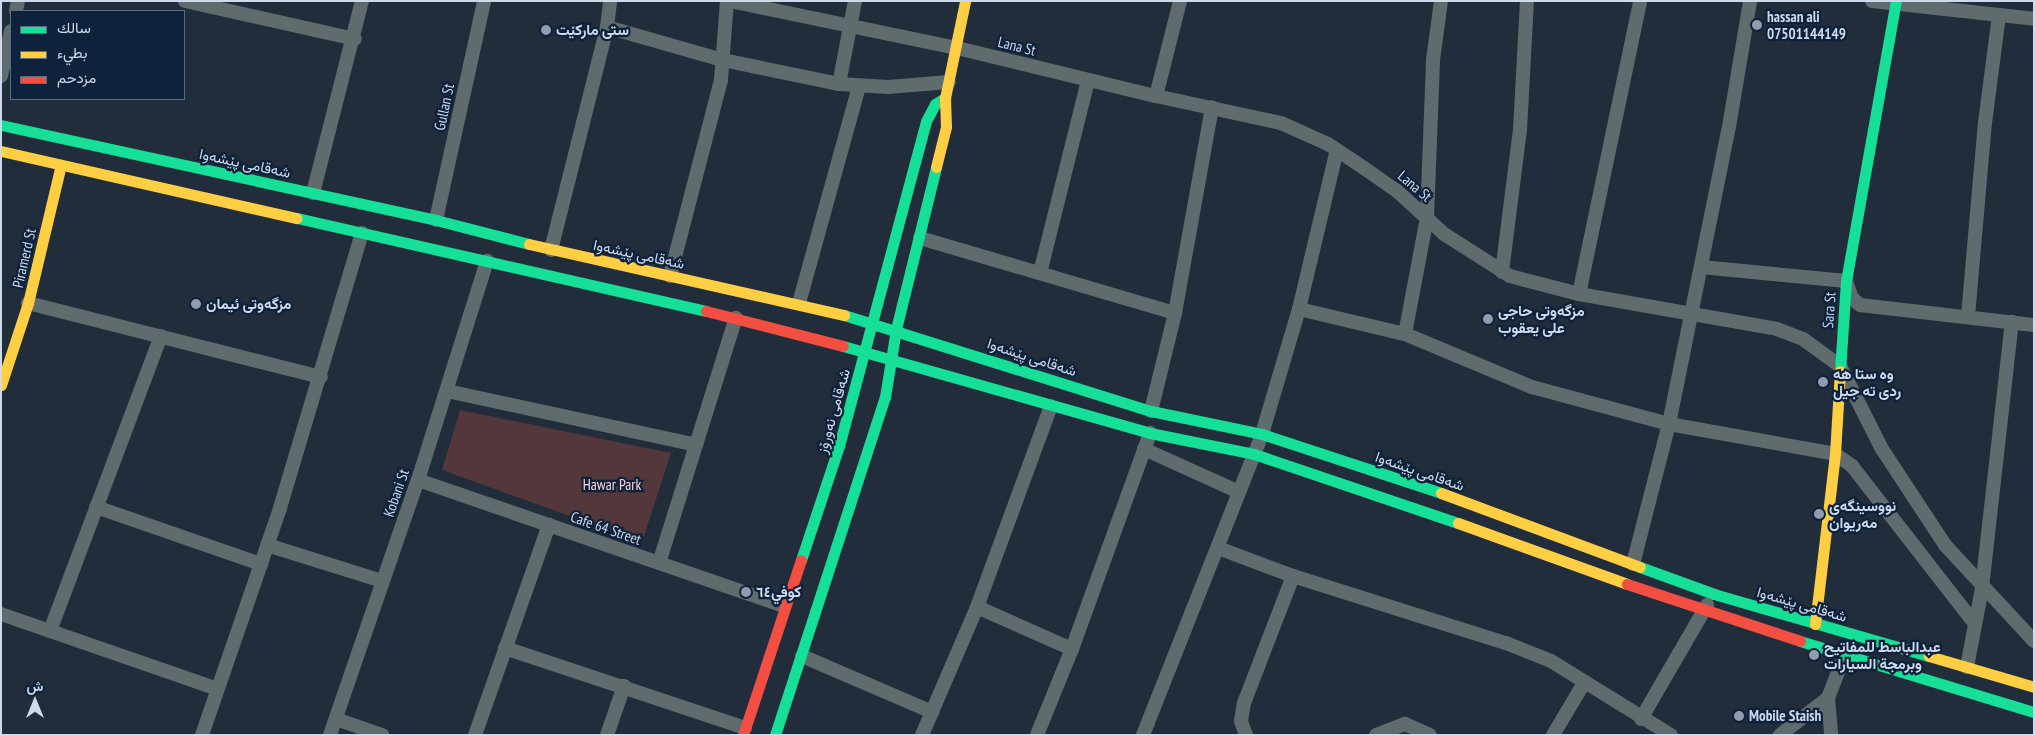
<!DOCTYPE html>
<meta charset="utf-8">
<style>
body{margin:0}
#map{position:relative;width:2035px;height:736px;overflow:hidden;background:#222d3c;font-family:"PT Sans Narrow",Vazirmatn,sans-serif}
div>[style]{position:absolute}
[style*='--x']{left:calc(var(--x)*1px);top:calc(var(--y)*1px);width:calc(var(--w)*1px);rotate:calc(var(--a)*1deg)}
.green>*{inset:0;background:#54373b}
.street>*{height:14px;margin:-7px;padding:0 7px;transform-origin:7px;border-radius:7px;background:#5f6b6d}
.fast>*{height:11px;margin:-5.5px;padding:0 5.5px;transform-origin:5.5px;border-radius:5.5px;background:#16e098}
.slow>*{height:11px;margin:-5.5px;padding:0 5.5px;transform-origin:5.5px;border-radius:5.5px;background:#ffcf43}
.jam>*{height:11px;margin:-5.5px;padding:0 5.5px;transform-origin:5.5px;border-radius:5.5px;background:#f24e42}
.dots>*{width:14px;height:14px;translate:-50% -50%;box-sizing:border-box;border:2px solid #0e223b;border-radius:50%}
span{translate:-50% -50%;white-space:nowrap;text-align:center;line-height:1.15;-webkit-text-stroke:4.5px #0e223b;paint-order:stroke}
.poi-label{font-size:15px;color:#cddaeb;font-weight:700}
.left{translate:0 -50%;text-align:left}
.street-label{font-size:15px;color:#cddaeb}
.park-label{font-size:15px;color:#fdd5d7}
.frame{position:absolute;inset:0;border:2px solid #cddaeb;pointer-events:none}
.legend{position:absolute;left:10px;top:10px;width:175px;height:90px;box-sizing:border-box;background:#0e223b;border:1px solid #5a6c81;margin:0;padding:6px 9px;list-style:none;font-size:15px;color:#cddaeb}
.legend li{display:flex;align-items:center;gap:10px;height:25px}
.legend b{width:25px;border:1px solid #5a6c81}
.north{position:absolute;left:10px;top:676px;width:50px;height:50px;-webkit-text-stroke:4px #0e223b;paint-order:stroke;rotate:0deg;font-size:14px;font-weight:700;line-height:20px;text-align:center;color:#cddaeb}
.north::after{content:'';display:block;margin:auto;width:18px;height:22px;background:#cddaeb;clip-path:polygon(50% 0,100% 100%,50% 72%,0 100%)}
</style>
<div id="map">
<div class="green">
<i style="clip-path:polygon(460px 410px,671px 453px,642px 542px,442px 470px)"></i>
</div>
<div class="street">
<i style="--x:185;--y:1;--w:174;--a:12.6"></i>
<i style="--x:730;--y:1;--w:232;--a:11.7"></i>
<i style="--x:957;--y:48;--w:205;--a:13.6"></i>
<i style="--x:1156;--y:96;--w:128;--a:12.2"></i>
<i style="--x:1281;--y:123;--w:51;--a:24.1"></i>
<i style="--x:1328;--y:144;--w:43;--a:33.7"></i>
<i style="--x:1364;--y:168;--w:39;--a:35"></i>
<i style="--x:1396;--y:190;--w:65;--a:42.5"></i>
<i style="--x:1444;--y:234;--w:78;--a:32.5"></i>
<i style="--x:1510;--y:276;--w:71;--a:14.6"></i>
<i style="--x:1579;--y:294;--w:201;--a:10"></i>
<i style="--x:1777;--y:329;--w:28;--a:21"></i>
<i style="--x:1803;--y:339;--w:46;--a:36.1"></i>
<i style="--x:1840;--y:366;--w:93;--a:63.2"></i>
<i style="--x:1882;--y:449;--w:115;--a:56.7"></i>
<i style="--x:1945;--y:545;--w:131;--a:47.2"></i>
<i style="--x:1872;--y:1;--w:163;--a:6.3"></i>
<i style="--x:16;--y:11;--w:10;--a:-79"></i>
<i style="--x:607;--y:27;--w:121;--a:15.9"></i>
<i style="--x:723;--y:60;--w:118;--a:11.7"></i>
<i style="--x:839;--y:84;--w:49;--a:3.5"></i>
<i style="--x:888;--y:87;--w:61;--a:-4.7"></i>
<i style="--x:1;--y:76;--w:46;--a:-77.5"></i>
<i style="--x:839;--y:84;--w:85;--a:-79.1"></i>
<i style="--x:1156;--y:96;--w:98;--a:-75.8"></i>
<i style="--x:313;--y:193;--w:198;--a:-75.7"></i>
<i style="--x:436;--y:220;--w:224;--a:-77.6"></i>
<i style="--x:920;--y:238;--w:266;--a:16.4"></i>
<i style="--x:551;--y:250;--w:230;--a:-75.9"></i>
<i style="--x:607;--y:27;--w:26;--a:-83"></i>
<i style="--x:1701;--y:267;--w:146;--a:5.5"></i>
<i style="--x:1846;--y:281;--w:18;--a:71"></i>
<i style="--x:1852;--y:298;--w:11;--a:41"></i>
<i style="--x:1860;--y:305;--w:175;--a:6.6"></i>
<i style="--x:1502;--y:272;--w:143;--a:-82.8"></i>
<i style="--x:1520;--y:130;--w:129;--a:-86.9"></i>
<i style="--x:1040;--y:273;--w:198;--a:-76"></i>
<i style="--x:670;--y:276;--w:203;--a:-75.4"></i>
<i style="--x:721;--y:80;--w:79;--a:-85.7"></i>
<i style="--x:1579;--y:294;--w:299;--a:-78.2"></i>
<i style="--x:28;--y:303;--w:302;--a:14.2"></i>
<i style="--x:799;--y:303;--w:225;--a:-74.5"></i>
<i style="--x:1299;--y:309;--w:109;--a:13.3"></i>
<i style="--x:1405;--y:334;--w:138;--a:22.7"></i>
<i style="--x:1532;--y:387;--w:142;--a:15.1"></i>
<i style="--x:1669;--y:424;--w:169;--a:10.2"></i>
<i style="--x:1835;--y:454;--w:21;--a:35"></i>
<i style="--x:1852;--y:466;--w:200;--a:52.1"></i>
<i style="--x:1968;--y:316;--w:194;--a:-85"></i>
<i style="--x:1985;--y:123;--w:109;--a:-82.6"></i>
<i style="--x:1405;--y:334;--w:118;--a:-79.3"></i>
<i style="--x:1427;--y:218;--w:158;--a:-87.8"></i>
<i style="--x:1433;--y:60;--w:60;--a:-82.3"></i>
<i style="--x:447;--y:391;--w:255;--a:12.2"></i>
<i style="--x:1151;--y:411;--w:101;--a:-76.2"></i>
<i style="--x:1175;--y:313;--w:209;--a:-79.8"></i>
<i style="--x:1144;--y:449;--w:104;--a:24.4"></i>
<i style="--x:418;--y:480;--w:386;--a:19"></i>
<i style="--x:96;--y:507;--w:175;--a:19.1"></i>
<i style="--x:267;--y:545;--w:121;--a:17.4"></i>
<i style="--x:1218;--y:548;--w:80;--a:20.5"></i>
<i style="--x:1293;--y:576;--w:223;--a:17.5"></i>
<i style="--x:1506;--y:643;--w:48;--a:21.8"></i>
<i style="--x:1551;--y:661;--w:141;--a:31.7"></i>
<i style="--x:659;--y:563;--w:257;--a:-72.6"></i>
<i style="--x:1633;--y:564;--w:145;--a:-75.6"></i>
<i style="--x:1669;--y:424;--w:303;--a:-78.6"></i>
<i style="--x:1729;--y:127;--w:128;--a:-80.5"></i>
<i style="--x:977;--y:607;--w:104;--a:23.9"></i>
<i style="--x:1;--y:614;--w:229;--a:19.1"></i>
<i style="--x:50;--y:631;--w:315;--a:-69.4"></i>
<i style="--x:505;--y:648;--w:253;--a:18.4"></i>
<i style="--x:802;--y:656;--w:142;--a:23.3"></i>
<i style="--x:1967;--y:667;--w:80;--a:-79.2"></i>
<i style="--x:1982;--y:588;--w:268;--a:-83.6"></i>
<i style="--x:1828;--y:698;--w:37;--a:85"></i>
<i style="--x:336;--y:719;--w:49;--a:19.2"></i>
<i style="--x:1641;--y:719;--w:132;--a:-59.9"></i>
<i style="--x:202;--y:735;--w:240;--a:-71"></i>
<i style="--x:280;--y:508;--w:287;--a:-73.4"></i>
<i style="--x:330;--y:735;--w:270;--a:-71"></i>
<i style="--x:418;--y:480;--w:230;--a:-72.5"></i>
<i style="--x:475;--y:735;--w:223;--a:-70.6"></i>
<i style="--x:607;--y:735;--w:52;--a:-70.9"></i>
<i style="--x:922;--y:735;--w:139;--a:-66.7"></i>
<i style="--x:977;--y:607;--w:214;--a:-69.8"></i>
<i style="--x:1037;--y:735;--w:93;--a:-67.9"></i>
<i style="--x:1072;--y:649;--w:230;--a:-70.1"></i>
<i style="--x:1143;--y:735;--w:324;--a:-68.4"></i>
<i style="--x:1262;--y:434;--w:130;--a:-73.5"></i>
<i style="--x:1299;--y:309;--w:163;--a:-76.6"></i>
<i style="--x:1246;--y:735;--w:15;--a:-110"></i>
<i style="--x:1241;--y:721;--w:18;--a:-81"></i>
<i style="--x:1244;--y:703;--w:136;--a:-68.9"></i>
<i style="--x:1376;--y:735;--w:31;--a:-21"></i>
<i style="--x:1405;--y:724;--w:27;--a:24"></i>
<i style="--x:1553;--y:735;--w:61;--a:-59.2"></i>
<i style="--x:1780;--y:735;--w:61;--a:-37.6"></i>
<i style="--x:1828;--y:698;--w:47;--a:-68.9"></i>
</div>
<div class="fast">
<i style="--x:1;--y:125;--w:445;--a:12.3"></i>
<i style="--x:436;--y:220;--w:96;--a:14.5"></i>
<i style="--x:297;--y:218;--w:419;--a:12.8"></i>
<i style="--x:844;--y:315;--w:322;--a:17.4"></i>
<i style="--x:1151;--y:411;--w:113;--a:11.7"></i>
<i style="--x:1262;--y:434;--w:188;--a:18.2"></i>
<i style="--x:843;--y:346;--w:319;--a:15.8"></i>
<i style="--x:1150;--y:433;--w:106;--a:11.4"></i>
<i style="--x:1254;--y:454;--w:215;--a:18.7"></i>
<i style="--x:1840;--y:371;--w:90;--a:-86.2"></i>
<i style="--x:1846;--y:281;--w:284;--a:-79.9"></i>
<i style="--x:801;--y:560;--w:120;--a:-71.6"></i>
<i style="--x:839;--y:446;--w:336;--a:-75"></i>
<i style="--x:926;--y:121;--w:19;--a:-62"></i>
<i style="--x:935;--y:104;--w:12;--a:-31"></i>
<i style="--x:1640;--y:567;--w:79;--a:20"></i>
<i style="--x:1714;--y:594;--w:224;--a:16.1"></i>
<i style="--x:1800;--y:641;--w:245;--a:16.9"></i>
<i style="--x:775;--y:735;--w:355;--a:-72"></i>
<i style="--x:885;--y:397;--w:69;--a:-80.8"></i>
<i style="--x:896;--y:329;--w:167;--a:-76.1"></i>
</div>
<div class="slow">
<i style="--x:1;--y:151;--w:303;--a:12.8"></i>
<i style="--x:936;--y:167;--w:41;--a:-76"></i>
<i style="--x:946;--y:127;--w:29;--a:-92"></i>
<i style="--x:945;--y:98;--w:99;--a:-78.3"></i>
<i style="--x:529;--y:244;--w:323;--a:12.7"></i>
<i style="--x:1;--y:385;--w:86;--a:-71.8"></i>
<i style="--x:28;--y:303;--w:142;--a:-76.6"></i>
<i style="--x:1441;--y:493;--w:212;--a:20.4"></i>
<i style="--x:1458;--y:523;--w:180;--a:19.8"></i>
<i style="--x:1815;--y:624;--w:171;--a:-83.3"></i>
<i style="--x:1835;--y:454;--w:83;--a:-86.6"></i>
<i style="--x:1929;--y:656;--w:109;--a:16.4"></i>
</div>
<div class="jam">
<i style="--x:706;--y:311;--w:141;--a:14.3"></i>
<i style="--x:1627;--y:584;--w:182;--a:18.2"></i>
<i style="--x:743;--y:735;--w:184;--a:-71.7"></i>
</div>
<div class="dots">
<i style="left:1757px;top:25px;background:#919dae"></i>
<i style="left:546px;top:30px;background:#919dae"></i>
<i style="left:196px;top:304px;background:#919dae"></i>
<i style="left:1488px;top:319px;background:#919dae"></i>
<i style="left:1823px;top:382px;background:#919dae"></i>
<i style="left:1819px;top:514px;background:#919dae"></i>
<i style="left:746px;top:592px;background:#919dae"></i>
<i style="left:1814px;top:655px;background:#919dae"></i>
<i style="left:1739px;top:716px;background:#919dae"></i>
</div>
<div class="poi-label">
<span class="left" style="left:1767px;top:25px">hassan ali<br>07501144149</span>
<span class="left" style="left:556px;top:30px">ستی مارکێت</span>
<span class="left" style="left:206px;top:304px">مزگەوتی ئیمان</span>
<span class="left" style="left:1498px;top:319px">مزگەوتی حاجی<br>علی یعقوب</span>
<span class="left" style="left:1833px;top:382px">وه ستا هه<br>ردى ته جيل</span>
<span class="left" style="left:1829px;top:514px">نووسینگەی<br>مەریوان</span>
<span class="left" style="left:756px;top:592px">كوفي٦٤</span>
<span class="left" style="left:1824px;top:655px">عبدالباسط للمفاتيح<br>وبرمجة السيارات</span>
<span class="left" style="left:1749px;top:716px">Mobile Staish</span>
</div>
<div class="street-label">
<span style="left:1017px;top:46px;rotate:14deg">Lana St</span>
<span style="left:444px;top:107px;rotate:-78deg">Gullan St</span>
<span style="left:245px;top:163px;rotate:12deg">شەقامی پێشەوا</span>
<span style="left:1415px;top:186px;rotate:40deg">Lana St</span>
<span style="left:639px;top:254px;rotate:12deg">شەقامی پێشەوا</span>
<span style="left:24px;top:258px;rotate:-77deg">Piramerd St</span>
<span style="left:1829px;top:310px;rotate:-86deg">Sara St</span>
<span style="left:1032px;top:357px;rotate:18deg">شەقامی پێشەوا</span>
<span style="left:833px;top:411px;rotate:-74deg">شەقامی نەورۆز</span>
<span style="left:1420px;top:471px;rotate:19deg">شەقامی پێشەوا</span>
<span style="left:396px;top:493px;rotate:-71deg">Kobani St</span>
<span style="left:606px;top:528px;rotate:19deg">Cafe 64 Street</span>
<span style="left:1802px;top:604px;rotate:16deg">شەقامی پێشەوا</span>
</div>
<div class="park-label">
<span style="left:612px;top:485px">Hawar Park</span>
</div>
<div class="frame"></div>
<ul class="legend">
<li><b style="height:6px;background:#16e098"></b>سالك</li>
<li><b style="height:6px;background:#ffcf43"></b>بطيء</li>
<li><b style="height:6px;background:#f24e42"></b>مزدحم</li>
</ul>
<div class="north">ش</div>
</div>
